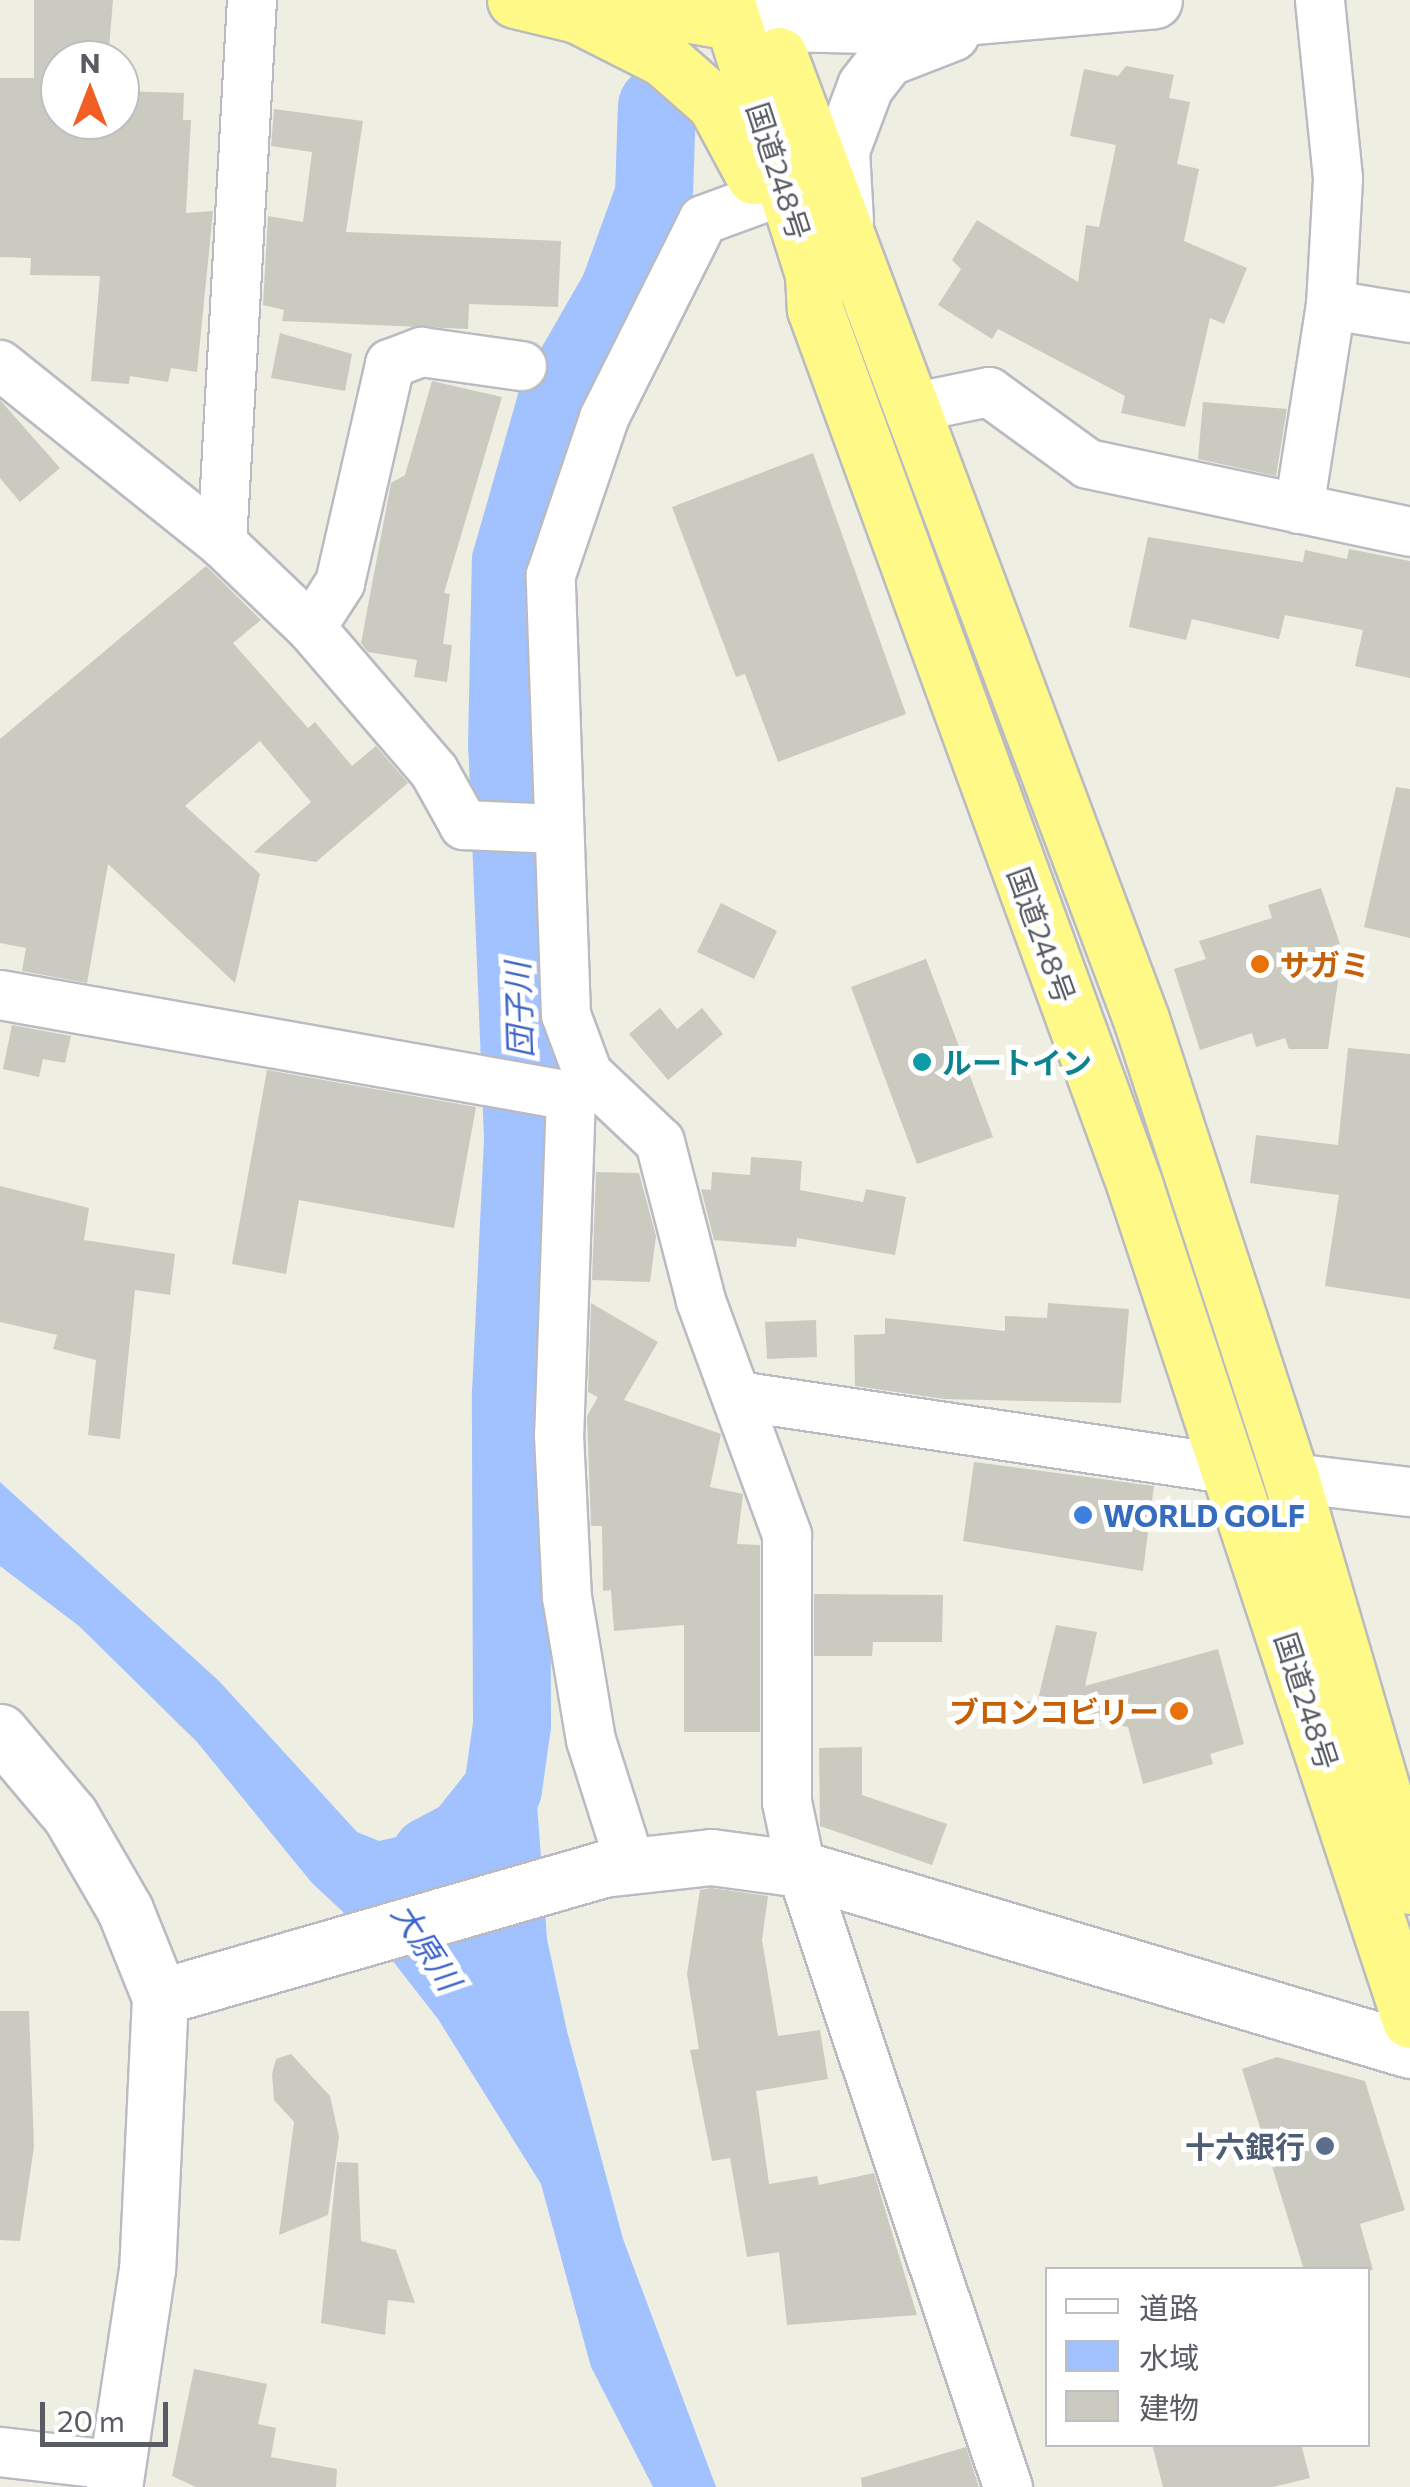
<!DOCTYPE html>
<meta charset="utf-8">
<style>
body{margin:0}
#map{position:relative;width:1410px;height:2487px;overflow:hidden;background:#eeeee2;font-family:Commissioner,"Noto Sans JP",sans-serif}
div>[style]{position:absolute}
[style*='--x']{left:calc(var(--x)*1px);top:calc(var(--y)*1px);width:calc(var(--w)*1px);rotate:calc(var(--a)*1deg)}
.water>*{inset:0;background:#a1c2ff}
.river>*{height:78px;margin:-39px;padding:0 39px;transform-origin:39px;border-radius:39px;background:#a1c2ff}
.building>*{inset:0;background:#cbcac1}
.roads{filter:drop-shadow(2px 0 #babbc2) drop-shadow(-2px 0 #babbc2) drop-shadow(0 2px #babbc2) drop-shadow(0 -2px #babbc2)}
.street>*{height:48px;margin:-24px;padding:0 24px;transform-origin:24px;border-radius:24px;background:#fff}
.secondary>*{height:55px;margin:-27.5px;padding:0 27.5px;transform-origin:27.5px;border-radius:27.5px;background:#fff}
.highway>*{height:55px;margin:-27.5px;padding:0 27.5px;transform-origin:27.5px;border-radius:27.5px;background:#fffa88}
.dots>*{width:28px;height:28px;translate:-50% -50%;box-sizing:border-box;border:5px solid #fff;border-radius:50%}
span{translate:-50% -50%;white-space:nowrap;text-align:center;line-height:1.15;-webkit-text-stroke:10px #fff;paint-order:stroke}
.street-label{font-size:30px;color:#5a5c64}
.food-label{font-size:30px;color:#c56008;font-weight:700}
.left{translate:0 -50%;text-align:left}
.right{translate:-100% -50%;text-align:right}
.culture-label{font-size:30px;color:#0d838f;font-weight:700}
.shop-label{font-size:30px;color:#366cbe;font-weight:700}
.service-label{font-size:30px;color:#4e5e75;font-weight:700}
.water-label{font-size:32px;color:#3d64c9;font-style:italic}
.legend{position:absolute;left:1045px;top:2267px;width:325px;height:180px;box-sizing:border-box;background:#fff;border:2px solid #bdbec1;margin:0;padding:12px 18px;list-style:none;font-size:30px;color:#5a5c64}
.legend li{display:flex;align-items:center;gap:20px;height:50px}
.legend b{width:50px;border:2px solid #bdbec1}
.north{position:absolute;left:40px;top:40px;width:100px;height:100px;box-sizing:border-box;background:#fff;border:2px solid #bdbec1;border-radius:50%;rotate:0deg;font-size:28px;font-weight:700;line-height:40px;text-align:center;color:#5a5c64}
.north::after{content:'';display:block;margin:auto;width:35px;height:45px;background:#f25f24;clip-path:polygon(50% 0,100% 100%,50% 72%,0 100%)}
.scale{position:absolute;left:40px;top:2402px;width:128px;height:45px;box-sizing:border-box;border:5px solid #5a5c64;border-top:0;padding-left:12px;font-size:30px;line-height:35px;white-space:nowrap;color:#5a5c64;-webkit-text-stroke:8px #fff;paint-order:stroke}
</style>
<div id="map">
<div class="water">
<i style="clip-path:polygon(0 1482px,219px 1681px,357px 1832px,379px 1841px,405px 1835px,453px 1810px,472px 1781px,536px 1790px,547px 1939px,567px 2031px,623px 2239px,716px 2487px,653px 2487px,591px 2367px,541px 2184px,438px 2019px,385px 1951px,312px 1883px,197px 1742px,79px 1626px,0 1566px)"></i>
</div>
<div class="river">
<i style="--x:430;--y:1856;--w:40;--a:-28"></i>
<i style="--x:465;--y:1837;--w:61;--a:-51.6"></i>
<i style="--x:503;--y:1789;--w:65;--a:-82"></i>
<i style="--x:512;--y:1725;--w:331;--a:-90.2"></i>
<i style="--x:511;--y:1394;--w:257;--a:-87.3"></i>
<i style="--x:523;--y:1137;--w:391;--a:-92.3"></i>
<i style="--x:507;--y:746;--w:185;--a:-88.8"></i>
<i style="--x:511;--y:561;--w:168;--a:-74.1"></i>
<i style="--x:557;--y:399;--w:125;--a:-60.1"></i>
<i style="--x:619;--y:291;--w:102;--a:-70"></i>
<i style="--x:654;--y:195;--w:89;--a:-88.1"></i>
</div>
<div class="building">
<i style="clip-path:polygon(34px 0,113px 0,108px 60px,60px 60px,60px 120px,120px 120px,120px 91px,184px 93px,183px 120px,191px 120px,186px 213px,213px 211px,197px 372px,171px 368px,168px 382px,130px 376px,129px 384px,91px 381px,100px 276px,30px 275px,31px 258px,0 257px,0 78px,34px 78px)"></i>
<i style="clip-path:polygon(1126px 66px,1174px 75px,1169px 98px,1190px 102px,1177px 164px,1199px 169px,1184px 241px,1247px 268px,1224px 324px,1210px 318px,1185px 427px,1121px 413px,1125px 396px,998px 329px,992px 339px,938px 305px,961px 269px,952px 260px,977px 220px,1078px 282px,1086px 225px,1099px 227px,1116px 145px,1070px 136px,1084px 69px,1118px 76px)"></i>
<i style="clip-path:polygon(274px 109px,363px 121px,346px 232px,561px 241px,558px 307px,469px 304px,468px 329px,282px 321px,284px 310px,263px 305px,268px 216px,303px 222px,312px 152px,271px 146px)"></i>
<i style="clip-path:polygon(280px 333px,352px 354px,345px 391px,271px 378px)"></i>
<i style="clip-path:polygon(432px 381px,502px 397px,444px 593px,450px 594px,443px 644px,452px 645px,447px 682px,414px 677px,417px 660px,368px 652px,361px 643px,391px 483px,405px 475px)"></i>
<i style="clip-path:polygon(0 400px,60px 468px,20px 502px,0 478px)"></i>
<i style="clip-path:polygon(1203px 402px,1287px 409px,1276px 476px,1198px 459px)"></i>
<i style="clip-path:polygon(813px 453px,906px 714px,778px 762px,745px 674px,736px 677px,672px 507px)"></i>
<i style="clip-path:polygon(1148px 537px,1303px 562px,1305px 550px,1347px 559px,1349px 549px,1410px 561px,1410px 678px,1355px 666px,1363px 630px,1285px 615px,1279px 639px,1192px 619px,1186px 640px,1129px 627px)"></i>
<i style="clip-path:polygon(206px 566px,261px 620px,233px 643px,308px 728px,315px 722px,352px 766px,376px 746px,408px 783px,316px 862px,254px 852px,311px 802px,260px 741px,185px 806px,260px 874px,235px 983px,108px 864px,87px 983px,22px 971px,26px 948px,0 943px,0 739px)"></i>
<i style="clip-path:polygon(1396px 787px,1410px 789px,1410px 938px,1364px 927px)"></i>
<i style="clip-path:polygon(1321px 888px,1340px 944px,1325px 956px,1338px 981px,1328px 1049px,1289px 1049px,1285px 1038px,1256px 1047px,1252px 1033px,1200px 1050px,1174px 969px,1206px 959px,1199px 941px,1272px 918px,1268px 905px)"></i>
<i style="clip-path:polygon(721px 903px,777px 931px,754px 979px,697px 952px)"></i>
<i style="clip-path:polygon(926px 959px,993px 1137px,917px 1164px,851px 987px)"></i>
<i style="clip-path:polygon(660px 1008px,677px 1029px,702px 1008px,723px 1034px,668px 1080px,629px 1034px)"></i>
<i style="clip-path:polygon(12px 1025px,71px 1036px,65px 1063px,43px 1059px,39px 1077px,3px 1069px)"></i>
<i style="clip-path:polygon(1348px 1048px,1410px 1054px,1410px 1299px,1325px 1286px,1339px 1195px,1250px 1183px,1256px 1135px,1338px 1145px)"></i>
<i style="clip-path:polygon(267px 1070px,476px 1107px,454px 1228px,299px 1200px,286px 1274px,232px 1264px)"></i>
<i style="clip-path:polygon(751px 1157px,802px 1161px,800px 1190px,863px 1202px,866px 1189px,906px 1197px,895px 1255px,797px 1238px,796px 1247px,714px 1240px,701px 1189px,711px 1190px,712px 1172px,750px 1175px)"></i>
<i style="clip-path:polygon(596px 1172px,639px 1173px,656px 1236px,650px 1282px,592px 1280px)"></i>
<i style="clip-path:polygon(0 1186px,89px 1208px,84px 1240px,175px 1254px,170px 1295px,135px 1290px,120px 1439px,88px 1435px,96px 1360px,53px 1349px,57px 1335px,0 1322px)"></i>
<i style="clip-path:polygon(591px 1303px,658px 1342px,624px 1400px,721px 1434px,710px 1487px,743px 1494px,737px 1544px,760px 1545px,760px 1732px,684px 1732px,684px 1625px,614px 1631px,611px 1590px,603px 1591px,602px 1526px,591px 1526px,587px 1416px,598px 1397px,588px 1392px)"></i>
<i style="clip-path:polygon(1048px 1303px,1129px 1309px,1121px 1403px,944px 1399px,855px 1386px,854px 1335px,885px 1334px,885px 1318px,1005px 1331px,1005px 1316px,1047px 1318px)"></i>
<i style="clip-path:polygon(816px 1320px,817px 1357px,767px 1359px,765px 1322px)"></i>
<i style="clip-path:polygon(974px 1462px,1154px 1486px,1143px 1571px,963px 1541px)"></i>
<i style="clip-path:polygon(814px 1594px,943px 1595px,942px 1642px,873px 1642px,872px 1656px,814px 1656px)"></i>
<i style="clip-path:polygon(1056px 1625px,1097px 1632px,1085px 1686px,1218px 1649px,1244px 1744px,1210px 1754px,1213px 1764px,1143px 1784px,1128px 1727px,1021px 1703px,1038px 1699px)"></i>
<i style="clip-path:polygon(862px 1747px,862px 1795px,947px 1824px,932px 1865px,820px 1826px,819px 1748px)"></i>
<i style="clip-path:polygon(711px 1888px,768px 1896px,762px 1940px,778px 2036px,820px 2030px,828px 2079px,756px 2091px,769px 2184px,817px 2176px,819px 2185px,874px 2173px,917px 2315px,787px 2325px,779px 2252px,747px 2257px,730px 2158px,712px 2161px,690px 2050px,699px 2049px,687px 1974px,700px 1890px)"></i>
<i style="clip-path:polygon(0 2011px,29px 2011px,34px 2147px,20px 2241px,0 2240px)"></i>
<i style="clip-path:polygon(291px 2054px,330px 2096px,339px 2137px,328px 2215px,279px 2235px,294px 2122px,274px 2100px,272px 2074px,276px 2059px)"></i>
<i style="clip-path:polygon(1277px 2057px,1365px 2081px,1405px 2210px,1360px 2224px,1373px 2270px,1304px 2270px,1242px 2069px)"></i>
<i style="clip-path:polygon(337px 2162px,358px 2163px,361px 2241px,396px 2250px,415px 2303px,388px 2300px,385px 2335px,321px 2323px)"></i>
<i style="clip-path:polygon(194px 2369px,267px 2384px,258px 2424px,276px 2428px,271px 2457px,337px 2469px,336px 2487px,196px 2487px,172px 2476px)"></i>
<i style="clip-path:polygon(1152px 2444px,1301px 2444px,1310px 2478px,1273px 2487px,1163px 2487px)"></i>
<i style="clip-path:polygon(966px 2447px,979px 2487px,862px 2487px,861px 2478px)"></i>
</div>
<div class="roads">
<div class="street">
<i style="--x:1331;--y:305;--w:80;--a:9.3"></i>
<i style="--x:0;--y:365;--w:285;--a:38.7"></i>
<i style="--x:222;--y:543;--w:123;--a:43.7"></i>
<i style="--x:311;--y:628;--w:189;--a:49.3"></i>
<i style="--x:434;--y:771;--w:62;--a:60.9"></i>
<i style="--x:464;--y:825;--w:95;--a:2.4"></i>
<i style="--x:912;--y:408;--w:79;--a:-11.7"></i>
<i style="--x:989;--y:392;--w:122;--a:36"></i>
<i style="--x:1088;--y:464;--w:329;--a:11.9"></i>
<i style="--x:1299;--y:509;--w:206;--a:-81.1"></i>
<i style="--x:1331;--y:305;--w:127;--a:-86.8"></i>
<i style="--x:1338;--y:178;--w:179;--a:-95.8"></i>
<i style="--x:222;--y:543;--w:544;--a:-86.84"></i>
<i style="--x:311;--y:628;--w:54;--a:-57.2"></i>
<i style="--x:340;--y:583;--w:225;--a:-77.1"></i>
<i style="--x:390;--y:364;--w:34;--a:-21"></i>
<i style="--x:422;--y:352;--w:101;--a:8"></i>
<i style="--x:0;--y:995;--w:580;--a:10.03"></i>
<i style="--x:571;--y:1096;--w:28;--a:-52"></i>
<i style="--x:588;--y:1074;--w:99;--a:43.4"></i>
<i style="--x:660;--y:1142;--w:164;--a:75.5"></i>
<i style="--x:701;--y:1301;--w:249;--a:69.8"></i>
<i style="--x:787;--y:1535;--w:267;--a:90"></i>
<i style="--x:787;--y:1802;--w:68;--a:78.2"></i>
<i style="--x:801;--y:1869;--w:652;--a:71.48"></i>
<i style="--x:588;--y:1074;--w:63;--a:-110.4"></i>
<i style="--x:566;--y:1015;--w:440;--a:-92"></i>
<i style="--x:551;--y:575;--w:166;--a:-71.3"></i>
<i style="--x:604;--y:418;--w:221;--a:-63.4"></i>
<i style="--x:703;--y:220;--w:64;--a:-20.1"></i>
<i style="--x:571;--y:1096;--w:339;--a:92"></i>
<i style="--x:559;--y:1435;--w:162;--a:87.2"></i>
<i style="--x:567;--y:1597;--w:145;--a:80.5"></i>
<i style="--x:591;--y:1740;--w:129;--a:72.4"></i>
<i style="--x:738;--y:1396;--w:500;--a:8.5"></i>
<i style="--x:1291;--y:1478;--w:120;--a:6.7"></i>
<i style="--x:0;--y:2452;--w:113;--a:6.6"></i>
</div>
<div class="secondary">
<i style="--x:732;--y:22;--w:139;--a:1.2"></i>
<i style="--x:871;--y:25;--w:284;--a:-5"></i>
<i style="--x:845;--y:221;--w:71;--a:-93.2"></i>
<i style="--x:841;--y:150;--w:68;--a:-69.4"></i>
<i style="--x:865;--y:86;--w:36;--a:-52"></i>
<i style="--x:887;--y:58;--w:69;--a:-21.3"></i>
<i style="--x:0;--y:1732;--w:109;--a:49.9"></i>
<i style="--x:70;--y:1815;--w:110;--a:59.9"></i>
<i style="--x:125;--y:1910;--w:94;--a:68.1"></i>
<i style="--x:160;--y:1997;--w:272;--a:92.7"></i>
<i style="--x:147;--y:2269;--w:220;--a:98.6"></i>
<i style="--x:160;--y:1997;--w:461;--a:-16.1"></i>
<i style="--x:603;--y:1869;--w:109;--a:-6.3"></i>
<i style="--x:711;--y:1857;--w:91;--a:7.6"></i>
<i style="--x:801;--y:1869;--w:635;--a:16.55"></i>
</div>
<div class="highway">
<i style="--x:515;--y:0;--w:64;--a:13.6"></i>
<i style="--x:577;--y:15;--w:97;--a:26.8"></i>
<i style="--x:664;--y:59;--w:68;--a:41.4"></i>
<i style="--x:715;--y:104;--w:82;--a:61.6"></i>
<i style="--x:603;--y:0;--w:131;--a:9.7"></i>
<i style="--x:726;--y:0;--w:288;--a:72.4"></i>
<i style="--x:813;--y:275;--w:34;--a:87"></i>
<i style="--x:815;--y:309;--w:934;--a:69.95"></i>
<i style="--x:1135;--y:1186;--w:878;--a:71.75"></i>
<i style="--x:779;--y:55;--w:1030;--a:69.42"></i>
<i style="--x:1141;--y:1019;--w:483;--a:71.9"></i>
<i style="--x:1291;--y:1478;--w:425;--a:73.7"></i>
</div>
</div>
<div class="dots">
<i style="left:1260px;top:964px;background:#e8710a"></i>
<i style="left:922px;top:1062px;background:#0f9aa8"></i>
<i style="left:1083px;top:1515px;background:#3f7fe0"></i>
<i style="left:1179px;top:1711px;background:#e8710a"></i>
<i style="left:1325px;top:2146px;background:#5c6f8a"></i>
</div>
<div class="street-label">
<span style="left:779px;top:171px;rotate:72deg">国道248号</span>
<span style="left:1042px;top:935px;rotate:70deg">国道248号</span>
<span style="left:1307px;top:1701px;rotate:72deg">国道248号</span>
</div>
<div class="food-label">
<span class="left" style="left:1280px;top:964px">サガミ</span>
<span class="right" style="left:1159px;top:1711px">ブロンコビリー</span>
</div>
<div class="culture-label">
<span class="left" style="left:942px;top:1062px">ルートイン</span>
</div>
<div class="shop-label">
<span class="left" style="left:1103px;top:1515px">WORLD GOLF</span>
</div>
<div class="service-label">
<span class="right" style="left:1305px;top:2146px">十六銀行</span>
</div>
<div class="water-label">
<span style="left:518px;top:1010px;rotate:-92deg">団子川</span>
<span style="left:427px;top:1946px;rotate:57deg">大原川</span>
</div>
<ul class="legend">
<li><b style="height:12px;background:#fff"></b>道路</li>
<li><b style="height:28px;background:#a1c2ff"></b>水域</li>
<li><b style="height:28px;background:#cbcac1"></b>建物</li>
</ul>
<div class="north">N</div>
<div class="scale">20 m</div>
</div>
